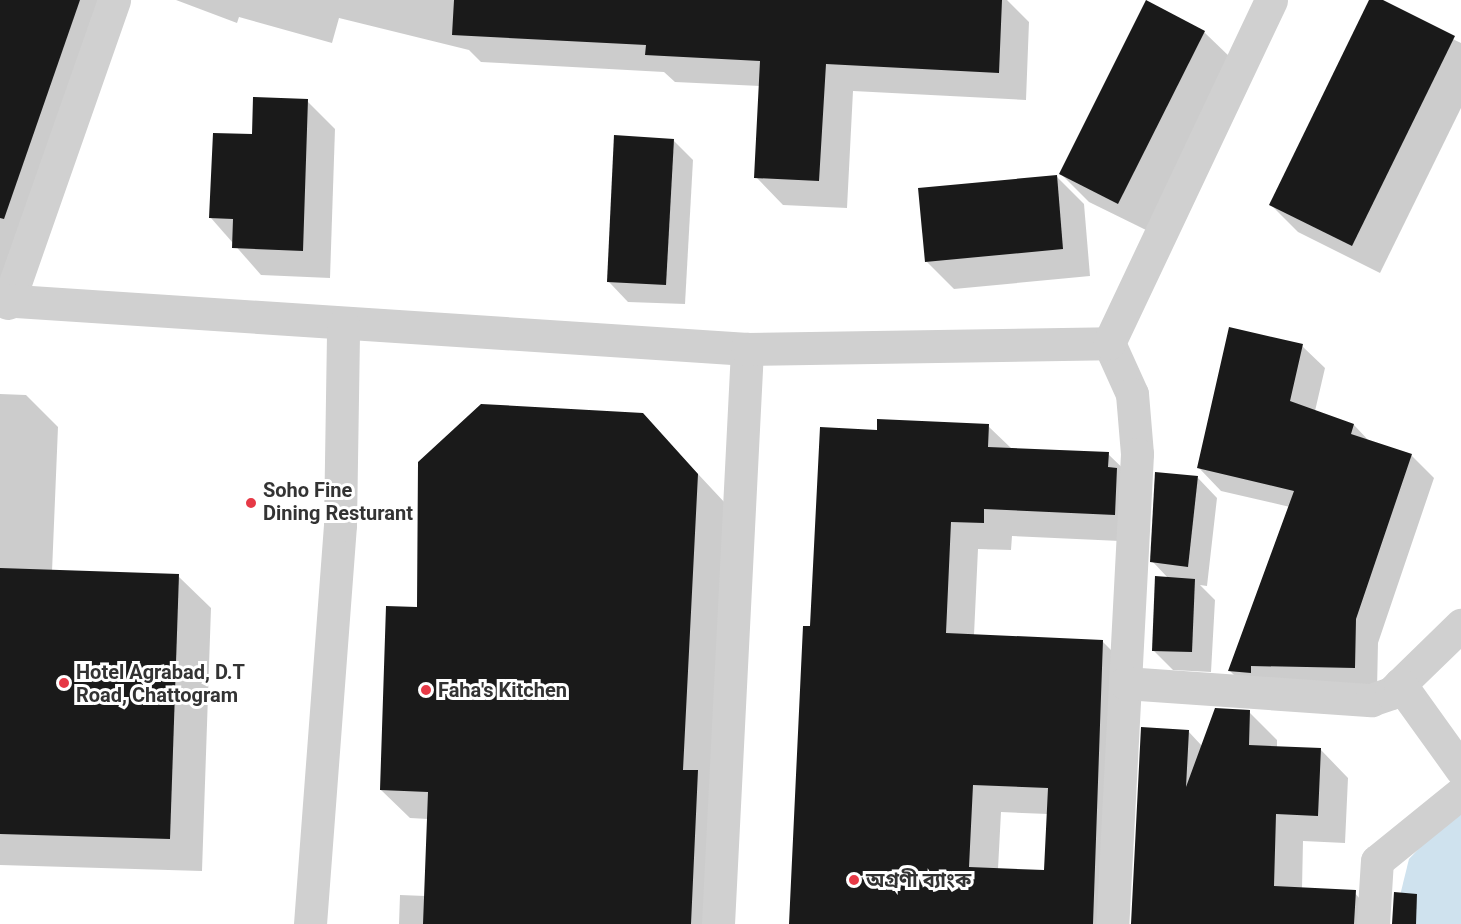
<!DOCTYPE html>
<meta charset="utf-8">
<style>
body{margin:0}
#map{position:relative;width:1461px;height:924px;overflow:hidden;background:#fff;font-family:Roboto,"Noto Sans Bengali",sans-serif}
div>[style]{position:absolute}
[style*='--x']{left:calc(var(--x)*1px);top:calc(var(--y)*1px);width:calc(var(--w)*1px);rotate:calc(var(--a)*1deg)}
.water>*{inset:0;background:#cfe2ee}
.shadow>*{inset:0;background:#0003}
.building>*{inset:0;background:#1a1a1a}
.minor>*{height:33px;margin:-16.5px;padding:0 16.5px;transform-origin:16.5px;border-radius:16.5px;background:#d0d0d0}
.tertiary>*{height:33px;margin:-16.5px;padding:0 16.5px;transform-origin:16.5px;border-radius:16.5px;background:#d0d0d0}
.dots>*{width:16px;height:16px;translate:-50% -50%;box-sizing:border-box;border:3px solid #fff;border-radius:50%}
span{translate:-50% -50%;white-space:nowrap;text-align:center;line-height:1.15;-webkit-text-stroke:6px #fff;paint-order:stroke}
.poi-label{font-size:20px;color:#333;font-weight:700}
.left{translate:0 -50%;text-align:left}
</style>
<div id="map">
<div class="water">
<i style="clip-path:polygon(1461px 804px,1461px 924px,1393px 924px,1409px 859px)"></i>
</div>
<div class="shadow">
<i style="clip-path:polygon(0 0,118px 0,0 308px)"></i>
<i style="clip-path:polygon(176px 0,1007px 0,1029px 22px,1026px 100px,853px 91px,847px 208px,783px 205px,756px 177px,760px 86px,675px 82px,664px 72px,481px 62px,469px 50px,339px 18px,332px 43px,239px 17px,237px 23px)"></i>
<i style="clip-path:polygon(1371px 0,1461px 43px,1461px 108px,1380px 273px,1298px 232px,1270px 204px)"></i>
<i style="clip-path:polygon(1204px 32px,1232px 59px,1146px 230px,1089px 202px,1061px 174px)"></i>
<i style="clip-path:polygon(307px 101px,335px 129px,330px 278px,261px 275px,211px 218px,253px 136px)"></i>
<i style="clip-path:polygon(673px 140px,693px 160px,685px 304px,628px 302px,609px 282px)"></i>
<i style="clip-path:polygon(1056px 176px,1084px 204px,1090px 276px,954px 289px,926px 261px)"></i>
<i style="clip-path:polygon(1302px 346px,1325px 368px,1315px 411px,1354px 425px,1370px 442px,1411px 455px,1434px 478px,1378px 643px,1377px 690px,1252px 693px,1230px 671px,1290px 507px,1221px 491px,1199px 468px)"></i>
<i style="clip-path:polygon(0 394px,26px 395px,58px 427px,52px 572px,178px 576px,211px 608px,202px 871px,0 865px)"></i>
<i style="clip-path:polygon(642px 414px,726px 504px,721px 924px,399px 924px,400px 895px,426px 896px,428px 819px,410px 818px,381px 790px,419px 609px)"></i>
<i style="clip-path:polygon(evenodd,988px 426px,1012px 449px,1108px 454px,1136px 481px,1142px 542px,1012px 536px,1011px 550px,978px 549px,974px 635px,1102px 641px,1130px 669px,1121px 924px,791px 924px,812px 628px,878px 431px,988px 426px,1001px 812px,1048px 814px,1046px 872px,998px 869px,1001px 812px)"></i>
<i style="clip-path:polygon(1198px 478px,1217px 498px,1207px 586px,1200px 585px,1215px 600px,1211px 672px,1173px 670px,1153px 650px,1169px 579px,1152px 561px)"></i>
<i style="clip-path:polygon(1249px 712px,1277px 740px,1277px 748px,1321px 750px,1348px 778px,1345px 843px,1303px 841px,1302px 889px,1354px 892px,1381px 924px,1132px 924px,1188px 731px,1202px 746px)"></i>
</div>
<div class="building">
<i style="clip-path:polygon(0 0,80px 0,4px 219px,0 218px)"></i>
<i style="clip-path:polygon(454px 0,1002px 0,999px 73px,826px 64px,819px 181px,754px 178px,760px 61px,645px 55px,646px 45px,452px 35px)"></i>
<i style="clip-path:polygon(1146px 0,1205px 31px,1118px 204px,1059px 174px)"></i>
<i style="clip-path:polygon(1369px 0,1383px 0,1455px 36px,1352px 246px,1269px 205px)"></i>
<i style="clip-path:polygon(253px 97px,308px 99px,303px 251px,232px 248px,233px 219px,209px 218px,213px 133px,252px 134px)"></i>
<i style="clip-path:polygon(614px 135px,674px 139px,666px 285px,607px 282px)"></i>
<i style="clip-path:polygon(1057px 175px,1063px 249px,925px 262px,918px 188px)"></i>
<i style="clip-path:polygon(1229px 327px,1303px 344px,1290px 401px,1354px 424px,1351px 434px,1412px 454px,1356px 619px,1355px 668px,1251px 666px,1251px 673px,1228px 671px,1294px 491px,1197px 468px)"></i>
<i style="clip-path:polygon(481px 404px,643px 413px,698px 474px,683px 770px,698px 770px,691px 924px,423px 924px,428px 792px,380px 790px,386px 606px,417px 607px,418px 462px)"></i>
<i style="clip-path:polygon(evenodd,877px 419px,989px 424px,988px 447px,1109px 452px,1108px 467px,1117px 468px,1115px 515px,984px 509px,984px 523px,951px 522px,946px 633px,1103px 640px,1093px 924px,789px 924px,803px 626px,810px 626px,820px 427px,877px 430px,877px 419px,973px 785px,1048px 788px,1044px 870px,969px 867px,973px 785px)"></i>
<i style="clip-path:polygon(1155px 472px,1198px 476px,1188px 567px,1150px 562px)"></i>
<i style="clip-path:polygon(0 568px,179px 574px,170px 839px,0 834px)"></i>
<i style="clip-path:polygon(1155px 576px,1195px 579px,1192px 652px,1152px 651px)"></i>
<i style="clip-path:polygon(1215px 708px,1250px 710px,1249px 745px,1321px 748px,1318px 816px,1276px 814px,1274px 886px,1356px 890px,1354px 924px,1131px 924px,1141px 727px,1189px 730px,1186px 787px)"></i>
<i style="clip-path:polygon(1394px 892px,1417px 894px,1416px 924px,1392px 924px)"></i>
</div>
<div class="minor">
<i style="--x:8;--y:303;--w:321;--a:-70.7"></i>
<i style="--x:1109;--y:343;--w:56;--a:65.7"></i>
<i style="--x:1132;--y:394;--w:60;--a:85.2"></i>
<i style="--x:1137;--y:454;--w:471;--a:93"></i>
<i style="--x:1125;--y:683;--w:247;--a:4"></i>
<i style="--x:1371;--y:700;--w:21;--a:-19"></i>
<i style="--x:1391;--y:693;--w:98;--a:-44.2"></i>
<i style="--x:1400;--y:684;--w:105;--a:54.3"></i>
<i style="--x:718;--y:924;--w:576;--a:-87.11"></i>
<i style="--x:1373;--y:924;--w:63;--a:-86.4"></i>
<i style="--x:1377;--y:861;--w:108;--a:-39"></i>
</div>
<div class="tertiary">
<i style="--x:0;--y:300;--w:749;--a:3.75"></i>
<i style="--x:747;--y:349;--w:362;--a:-0.9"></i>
<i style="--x:1109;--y:343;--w:379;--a:-64.7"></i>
<i style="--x:310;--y:924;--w:400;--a:-85.7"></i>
<i style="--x:340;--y:525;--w:200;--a:-89.1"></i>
</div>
<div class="dots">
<i style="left:251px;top:503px;background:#e63946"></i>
<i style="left:64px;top:683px;background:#e63946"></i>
<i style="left:426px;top:690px;background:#e63946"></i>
<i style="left:854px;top:880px;background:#e63946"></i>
</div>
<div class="poi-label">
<span class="left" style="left:263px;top:502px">Soho Fine<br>Dining Resturant</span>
<span class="left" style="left:76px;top:684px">Hotel Agrabad, D.T<br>Road, Chattogram</span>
<span class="left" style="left:438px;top:690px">Faha's Kitchen</span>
<span class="left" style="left:866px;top:880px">অগ্রণী ব্যাংক</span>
</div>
</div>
